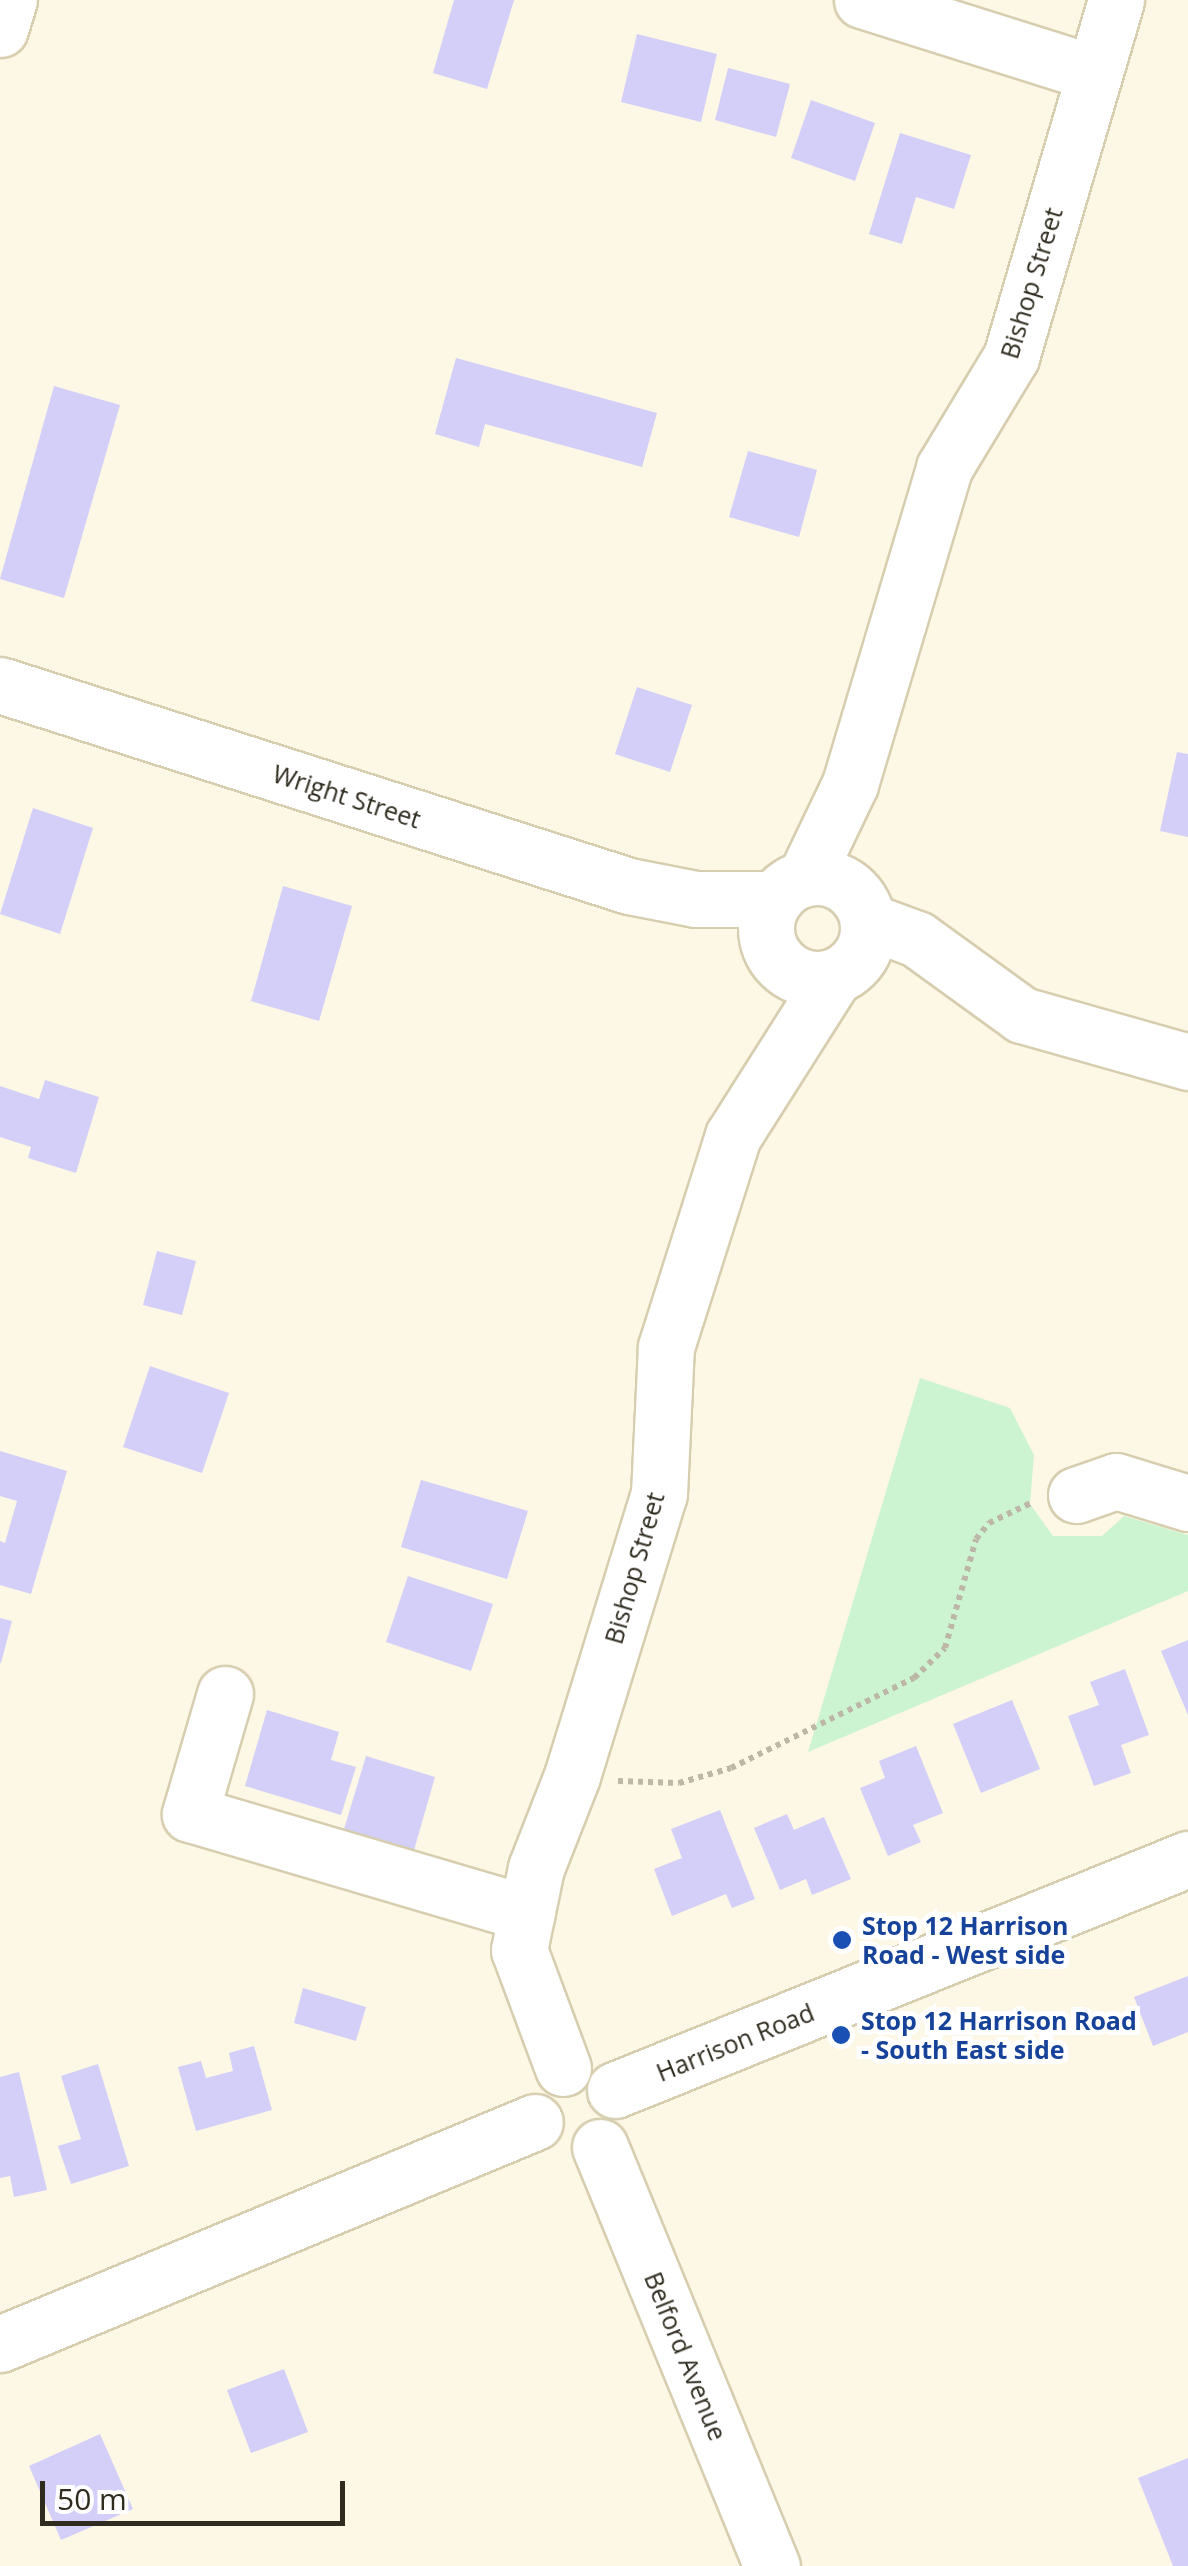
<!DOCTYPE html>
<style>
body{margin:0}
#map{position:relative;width:1188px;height:2566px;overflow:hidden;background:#fdf7e5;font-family:"Open Sans",sans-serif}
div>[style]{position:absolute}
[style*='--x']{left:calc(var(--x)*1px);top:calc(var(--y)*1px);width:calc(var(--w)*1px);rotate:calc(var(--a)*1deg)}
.green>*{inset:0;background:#ccf4d0}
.building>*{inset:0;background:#d4cff9}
.path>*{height:6px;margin-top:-3px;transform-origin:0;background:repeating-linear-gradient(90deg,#bdb7a7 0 5px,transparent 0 10px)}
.roads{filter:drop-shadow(2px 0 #d7cdaf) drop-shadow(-2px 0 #d7cdaf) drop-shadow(0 2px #d7cdaf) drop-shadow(0 -2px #d7cdaf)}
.minor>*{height:55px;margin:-27.5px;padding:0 27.5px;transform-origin:27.5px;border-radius:27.5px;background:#fff}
.minor>.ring{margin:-27.5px;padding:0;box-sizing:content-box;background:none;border:55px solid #fff;border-radius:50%}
.dots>*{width:28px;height:28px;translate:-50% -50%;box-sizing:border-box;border:5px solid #fff;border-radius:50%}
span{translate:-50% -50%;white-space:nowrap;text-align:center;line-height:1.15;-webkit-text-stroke:10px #fff;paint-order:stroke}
.street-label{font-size:25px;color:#2f2b1f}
.transit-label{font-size:25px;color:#164399;font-weight:700}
.left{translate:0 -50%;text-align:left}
.scale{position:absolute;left:40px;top:2481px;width:305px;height:45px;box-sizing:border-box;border:5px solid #2f2b1f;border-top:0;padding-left:12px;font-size:30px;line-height:35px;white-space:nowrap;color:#2f2b1f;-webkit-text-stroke:8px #fff;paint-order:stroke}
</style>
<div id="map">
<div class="green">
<i style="clip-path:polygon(920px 1378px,1010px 1408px,1034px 1455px,1030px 1504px,1053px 1536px,1102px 1536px,1124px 1516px,1188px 1535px,1188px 1591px,808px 1752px)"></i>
</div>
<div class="building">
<i style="clip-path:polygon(454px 0,514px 0,487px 89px,433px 73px)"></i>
<i style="clip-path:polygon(637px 34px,717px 54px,701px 122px,621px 102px)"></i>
<i style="clip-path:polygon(728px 68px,790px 84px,776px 137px,715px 120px)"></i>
<i style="clip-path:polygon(811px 100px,875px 123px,855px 181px,791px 158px)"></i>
<i style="clip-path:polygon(900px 133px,971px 155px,954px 209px,916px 197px,902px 244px,869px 234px)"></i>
<i style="clip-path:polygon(456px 358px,657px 413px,642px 467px,485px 424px,479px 447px,435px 434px)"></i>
<i style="clip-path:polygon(54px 386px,120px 405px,64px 598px,0 579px)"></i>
<i style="clip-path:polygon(748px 451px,817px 470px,799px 537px,729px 517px)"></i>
<i style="clip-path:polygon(637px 687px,692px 705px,670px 772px,615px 754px)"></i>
<i style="clip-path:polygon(1177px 752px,1188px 754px,1188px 837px,1160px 831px)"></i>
<i style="clip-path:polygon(33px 808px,93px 828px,60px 934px,0 914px)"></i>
<i style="clip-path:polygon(283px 886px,352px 906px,319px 1021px,251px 1001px)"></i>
<i style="clip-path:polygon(45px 1080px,99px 1097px,76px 1173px,28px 1158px,31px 1147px,0 1137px,0 1086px,39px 1099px)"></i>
<i style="clip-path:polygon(157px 1251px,196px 1261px,182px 1315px,143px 1305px)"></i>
<i style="clip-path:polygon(150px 1366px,229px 1393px,202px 1473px,123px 1447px)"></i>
<i style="clip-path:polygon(0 1451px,67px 1471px,31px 1594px,0 1585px,0 1541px,5px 1543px,17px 1501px,0 1496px)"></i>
<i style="clip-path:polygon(421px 1480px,528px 1511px,507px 1579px,401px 1547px)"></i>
<i style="clip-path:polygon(408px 1576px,493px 1604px,471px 1671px,386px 1642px)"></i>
<i style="clip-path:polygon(0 1618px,12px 1621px,1px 1663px,0 1663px)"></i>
<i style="clip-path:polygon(1188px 1640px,1188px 1715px,1161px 1651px)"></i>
<i style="clip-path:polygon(1125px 1669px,1149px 1735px,1121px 1745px,1131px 1773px,1094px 1786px,1068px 1716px,1099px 1705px,1090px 1682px)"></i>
<i style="clip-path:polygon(1012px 1700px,1040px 1769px,981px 1793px,953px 1724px)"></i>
<i style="clip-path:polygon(267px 1710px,339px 1732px,331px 1760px,356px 1767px,341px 1815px,245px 1786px)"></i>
<i style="clip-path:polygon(916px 1746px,943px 1813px,913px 1825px,921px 1842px,888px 1856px,860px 1788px,885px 1778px,879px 1761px)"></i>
<i style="clip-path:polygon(366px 1756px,435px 1777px,412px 1857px,342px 1836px)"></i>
<i style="clip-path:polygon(720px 1810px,755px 1899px,732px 1908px,726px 1894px,672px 1916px,654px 1869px,682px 1858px,671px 1829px)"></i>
<i style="clip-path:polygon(787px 1814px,794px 1830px,824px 1817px,851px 1879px,812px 1895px,806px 1879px,780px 1890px,754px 1828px)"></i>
<i style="clip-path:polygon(1188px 1976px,1188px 2032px,1153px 2046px,1134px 1997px)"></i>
<i style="clip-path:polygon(303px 1988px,366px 2007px,356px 2041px,294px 2023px)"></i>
<i style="clip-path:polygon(254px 2046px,272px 2110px,196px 2131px,178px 2067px,201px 2061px,206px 2078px,233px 2071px,229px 2053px)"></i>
<i style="clip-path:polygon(98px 2064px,129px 2166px,71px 2184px,58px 2146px,81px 2139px,61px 2076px)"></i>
<i style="clip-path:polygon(19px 2072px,47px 2190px,14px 2197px,10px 2176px,0 2178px,0 2077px)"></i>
<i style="clip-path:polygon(284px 2369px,308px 2432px,251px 2453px,227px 2390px)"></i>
<i style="clip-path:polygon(100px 2434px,133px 2509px,61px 2540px,29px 2466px)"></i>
<i style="clip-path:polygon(1188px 2458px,1188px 2566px,1173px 2566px,1138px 2478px)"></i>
</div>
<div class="path">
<i style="--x:618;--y:1781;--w:61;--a:1.9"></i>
<i style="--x:679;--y:1783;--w:54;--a:-16.1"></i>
<i style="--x:731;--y:1768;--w:204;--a:-26.2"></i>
<i style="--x:914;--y:1678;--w:43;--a:-44.1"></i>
<i style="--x:945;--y:1648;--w:113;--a:-74.1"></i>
<i style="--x:976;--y:1539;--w:21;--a:-51"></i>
<i style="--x:989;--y:1523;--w:47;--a:-25.5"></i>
</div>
<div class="roads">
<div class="minor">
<i style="--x:862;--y:0;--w:243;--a:17.5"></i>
<i style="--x:0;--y:29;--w:30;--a:-73"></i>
<i style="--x:0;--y:685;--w:660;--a:17.72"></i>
<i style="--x:629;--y:886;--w:68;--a:11"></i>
<i style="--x:696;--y:899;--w:79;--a:0"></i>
<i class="ring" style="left:766px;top:877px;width:47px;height:47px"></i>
<i style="--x:805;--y:878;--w:104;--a:-64.4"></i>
<i style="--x:850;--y:784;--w:330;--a:-73.4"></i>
<i style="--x:944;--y:468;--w:130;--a:-58.9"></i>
<i style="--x:1011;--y:357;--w:372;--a:-73.6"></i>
<i style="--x:868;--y:921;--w:52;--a:20.2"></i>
<i style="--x:917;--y:939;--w:130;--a:35.9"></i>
<i style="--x:1022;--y:1015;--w:173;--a:15.8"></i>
<i style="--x:1076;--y:1495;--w:42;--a:-19.3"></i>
<i style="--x:1116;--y:1481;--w:75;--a:17"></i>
<i style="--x:225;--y:1694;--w:125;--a:106.3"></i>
<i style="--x:190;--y:1814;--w:351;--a:16.4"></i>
<i style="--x:563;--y:2068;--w:126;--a:-110.4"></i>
<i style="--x:519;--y:1950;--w:84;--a:-78.3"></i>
<i style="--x:536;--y:1868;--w:99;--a:-68.6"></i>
<i style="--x:572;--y:1776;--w:295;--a:-72.9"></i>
<i style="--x:659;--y:1494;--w:147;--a:-87.3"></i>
<i style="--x:666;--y:1347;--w:221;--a:-72.4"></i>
<i style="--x:733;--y:1136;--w:188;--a:-57.6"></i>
<i style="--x:615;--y:2090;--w:618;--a:-21.96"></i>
<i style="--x:600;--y:2147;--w:453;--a:67.7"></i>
<i style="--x:0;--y:2344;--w:579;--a:-22.54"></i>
</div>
</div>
<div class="dots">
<i style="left:842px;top:1940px;background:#1a4fb4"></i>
<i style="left:841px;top:2035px;background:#1a4fb4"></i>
</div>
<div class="street-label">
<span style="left:1031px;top:283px;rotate:-73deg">Bishop Street</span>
<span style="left:347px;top:796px;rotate:18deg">Wright Street</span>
<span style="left:634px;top:1568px;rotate:-74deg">Bishop Street</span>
<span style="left:735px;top:2042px;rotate:-22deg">Harrison Road</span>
<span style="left:686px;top:2356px;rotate:68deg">Belford Avenue</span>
</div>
<div class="transit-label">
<span class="left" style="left:862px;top:1940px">Stop 12 Harrison<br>Road - West side</span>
<span class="left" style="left:861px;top:2035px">Stop 12 Harrison Road<br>- South East side</span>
</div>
<div class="scale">50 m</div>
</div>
